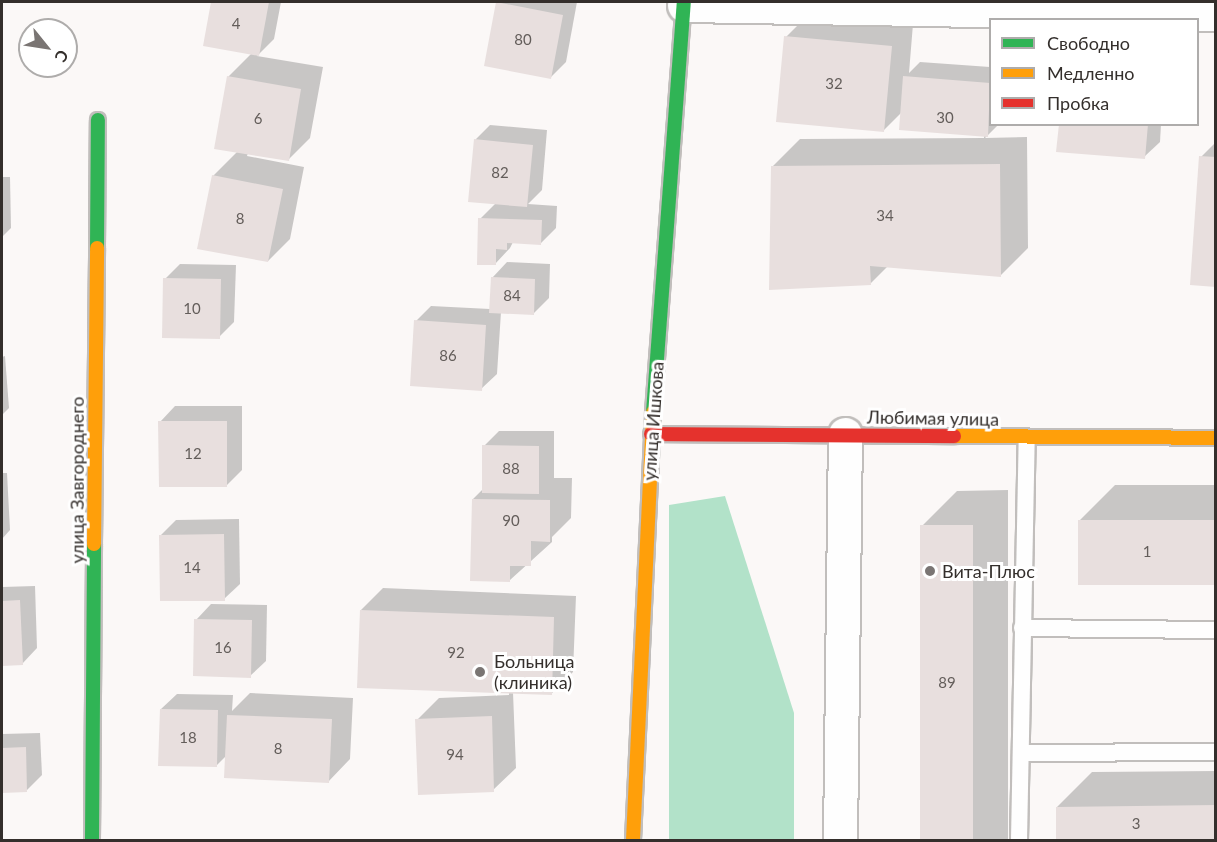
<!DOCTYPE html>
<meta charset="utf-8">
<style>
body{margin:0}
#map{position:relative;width:1217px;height:842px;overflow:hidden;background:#fbf8f7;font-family:Lato,sans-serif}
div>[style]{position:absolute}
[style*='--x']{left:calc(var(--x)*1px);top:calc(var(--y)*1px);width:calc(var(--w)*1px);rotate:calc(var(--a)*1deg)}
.forest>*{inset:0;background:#b2e2c9}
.shadow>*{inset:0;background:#0003}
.building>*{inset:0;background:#e8dfde}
.roads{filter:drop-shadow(2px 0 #c1bebc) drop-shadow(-2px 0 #c1bebc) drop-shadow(0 2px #c1bebc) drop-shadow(0 -2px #c1bebc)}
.lane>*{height:16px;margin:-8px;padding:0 8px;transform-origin:8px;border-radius:8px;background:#fefefe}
.street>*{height:33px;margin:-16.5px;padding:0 16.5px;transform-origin:16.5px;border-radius:16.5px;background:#fefefe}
.fast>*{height:14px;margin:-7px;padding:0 7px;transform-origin:7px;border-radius:7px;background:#30b455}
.slow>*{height:14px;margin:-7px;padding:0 7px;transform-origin:7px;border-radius:7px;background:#ff9f0a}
.jam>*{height:14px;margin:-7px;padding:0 7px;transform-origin:7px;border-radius:7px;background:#e5322d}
.dots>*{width:16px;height:16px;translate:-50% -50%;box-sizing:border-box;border:3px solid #fff;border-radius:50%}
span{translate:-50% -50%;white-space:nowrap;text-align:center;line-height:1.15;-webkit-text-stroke:6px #fff;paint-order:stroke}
.number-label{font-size:15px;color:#635d5a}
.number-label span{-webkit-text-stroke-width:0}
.street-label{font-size:18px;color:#342f2c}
.poi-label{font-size:18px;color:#342f2c}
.left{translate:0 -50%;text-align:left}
.frame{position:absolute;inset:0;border:3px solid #342f2c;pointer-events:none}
.legend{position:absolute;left:989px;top:18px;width:210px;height:108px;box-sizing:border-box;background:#fff;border:2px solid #aeacab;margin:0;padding:8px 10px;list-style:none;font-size:18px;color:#342f2c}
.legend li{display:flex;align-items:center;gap:12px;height:30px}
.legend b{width:30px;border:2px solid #aeacab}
.north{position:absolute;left:18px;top:18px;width:60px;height:60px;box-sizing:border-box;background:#fff;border:2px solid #aeacab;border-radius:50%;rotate:120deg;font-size:16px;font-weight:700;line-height:24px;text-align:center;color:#342f2c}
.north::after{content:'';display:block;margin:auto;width:21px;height:27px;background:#7a7573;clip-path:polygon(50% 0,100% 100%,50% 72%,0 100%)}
</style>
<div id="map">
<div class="forest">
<i style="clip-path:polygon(725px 496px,794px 713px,794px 840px,669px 840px,669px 505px)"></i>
</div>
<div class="shadow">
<i style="clip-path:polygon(213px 2px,281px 2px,274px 39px,257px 56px,323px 67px,310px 138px,288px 160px,248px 153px,247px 156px,304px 167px,290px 239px,268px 261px,213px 176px,238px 151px,228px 77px,252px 53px,205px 44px)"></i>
<i style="clip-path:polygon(499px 2px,577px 2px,566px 62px,551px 77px,497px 3px)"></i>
<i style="clip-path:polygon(808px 15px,913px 24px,909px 73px,920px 62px,990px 67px,990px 124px,999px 124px,985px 138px,1027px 137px,1028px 248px,1001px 275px,888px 266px,870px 284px,772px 167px,800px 139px,984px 138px,984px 135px,902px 112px,883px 131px,786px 37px)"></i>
<i style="clip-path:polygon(1060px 124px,1161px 124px,1160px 142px,1144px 157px)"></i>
<i style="clip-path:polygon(490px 125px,547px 130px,542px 190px,528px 204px,557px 206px,556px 228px,541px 243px,513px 242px,510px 248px,495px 264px,480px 219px,496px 203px,475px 140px)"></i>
<i style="clip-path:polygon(1216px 142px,1216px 286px,1201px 157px)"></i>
<i style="clip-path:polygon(2px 177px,10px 177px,11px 228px,2px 237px)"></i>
<i style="clip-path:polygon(507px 262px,550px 264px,549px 298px,533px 314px,501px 312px,497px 374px,481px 389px,416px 321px,431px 306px,490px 309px,492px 278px)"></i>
<i style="clip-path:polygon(180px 264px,236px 265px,234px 322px,219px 337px,165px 279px)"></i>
<i style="clip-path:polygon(5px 356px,9px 408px,2px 415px,2px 357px)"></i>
<i style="clip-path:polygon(175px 406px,242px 406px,242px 470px,227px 485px,160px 422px)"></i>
<i style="clip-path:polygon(499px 431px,554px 431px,554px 478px,572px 478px,571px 518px,552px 537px,552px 542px,510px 580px,473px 499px,483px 489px,484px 446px)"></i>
<i style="clip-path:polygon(2px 473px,7px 473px,10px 530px,2px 539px)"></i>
<i style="clip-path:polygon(1115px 485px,1216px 485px,1216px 584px,1080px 520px)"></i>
<i style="clip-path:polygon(1008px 490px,1008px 840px,921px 840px,922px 526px,957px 491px)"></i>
<i style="clip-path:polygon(239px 519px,240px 584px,224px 599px,161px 535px,176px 520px)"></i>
<i style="clip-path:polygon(35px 586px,37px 648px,22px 664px,2px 665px,2px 587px)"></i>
<i style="clip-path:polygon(383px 588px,576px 596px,573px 672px,551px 694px,513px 692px,516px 768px,493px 790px,417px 720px,439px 698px,509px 695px,509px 692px,361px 610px)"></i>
<i style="clip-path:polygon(211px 604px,267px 605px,266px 661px,250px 676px,196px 620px)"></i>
<i style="clip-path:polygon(250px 693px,353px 698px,350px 759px,328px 782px,226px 756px,216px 766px,161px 709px,177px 694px,233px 695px,232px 711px)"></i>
<i style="clip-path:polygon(40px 733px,42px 775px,27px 790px,2px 791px,2px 734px)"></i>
<i style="clip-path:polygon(1216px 771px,1216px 840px,1058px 840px,1057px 807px,1092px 772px)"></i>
</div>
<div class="building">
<i style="clip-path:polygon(211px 2px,269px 2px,259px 56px,203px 46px)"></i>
<i style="clip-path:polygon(496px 2px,563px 15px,551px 79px,484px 66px)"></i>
<i style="clip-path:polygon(784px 36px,892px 46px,884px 132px,776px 122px)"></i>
<i style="clip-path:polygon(227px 76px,301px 89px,289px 161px,214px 149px)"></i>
<i style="clip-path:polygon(903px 76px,990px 83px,988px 137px,899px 130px)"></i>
<i style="clip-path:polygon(1059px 124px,1148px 124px,1145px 159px,1056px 152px)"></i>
<i style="clip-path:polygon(474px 139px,533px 145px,527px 207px,468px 202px)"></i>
<i style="clip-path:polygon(1199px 156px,1216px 157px,1216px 287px,1190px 285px)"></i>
<i style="clip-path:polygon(1000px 164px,1001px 277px,870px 266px,871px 285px,769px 290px,771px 166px)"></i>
<i style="clip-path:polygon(212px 175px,283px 189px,268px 262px,197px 249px)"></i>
<i style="clip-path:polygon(478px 218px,542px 220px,541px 245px,507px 243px,507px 250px,496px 249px,496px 265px,477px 265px)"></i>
<i style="clip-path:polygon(491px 277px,535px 279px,534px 315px,489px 313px)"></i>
<i style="clip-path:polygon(163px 278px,221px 279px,220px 339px,162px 338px)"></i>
<i style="clip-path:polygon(414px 320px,486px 325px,482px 391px,410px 386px)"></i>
<i style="clip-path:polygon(158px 421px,227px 421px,227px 487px,159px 487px)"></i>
<i style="clip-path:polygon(482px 445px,539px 446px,539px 494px,482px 493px)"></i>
<i style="clip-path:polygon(472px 499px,550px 500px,550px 542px,531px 541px,531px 566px,510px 566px,510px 582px,470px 581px)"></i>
<i style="clip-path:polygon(1078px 520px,1216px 520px,1216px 585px,1078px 585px)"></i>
<i style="clip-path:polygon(920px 525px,973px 525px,973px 840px,920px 840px)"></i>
<i style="clip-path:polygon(224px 534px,225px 601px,160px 601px,159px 535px)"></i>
<i style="clip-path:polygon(20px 600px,23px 665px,2px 666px,2px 601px)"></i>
<i style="clip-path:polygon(360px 610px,554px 617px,552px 695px,357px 688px)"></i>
<i style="clip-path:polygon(194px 619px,252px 620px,251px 678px,193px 676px)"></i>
<i style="clip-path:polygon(160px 709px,218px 710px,217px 767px,158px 766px)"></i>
<i style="clip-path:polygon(227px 715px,332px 719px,329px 783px,224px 778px)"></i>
<i style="clip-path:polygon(492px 716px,494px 792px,418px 795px,415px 719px)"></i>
<i style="clip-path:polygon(26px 747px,27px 792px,2px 793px,2px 748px)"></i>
<i style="clip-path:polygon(1216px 805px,1216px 840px,1056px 840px,1056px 807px)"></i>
</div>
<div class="roads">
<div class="lane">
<i style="--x:1022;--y:628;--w:194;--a:0.6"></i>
<i style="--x:1021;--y:753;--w:195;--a:-0.3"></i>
<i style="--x:1019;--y:840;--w:402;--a:-88.9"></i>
</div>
<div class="street">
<i style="--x:684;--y:5;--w:532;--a:0.97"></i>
<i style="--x:840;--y:840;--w:406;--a:-89.3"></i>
</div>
<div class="fast">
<i style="--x:97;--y:248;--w:128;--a:-89.6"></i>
<i style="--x:653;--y:412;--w:411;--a:-85.7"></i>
<i style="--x:92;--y:840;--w:296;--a:-89.6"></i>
</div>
<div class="slow">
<i style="--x:954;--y:436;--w:262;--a:0.4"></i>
<i style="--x:94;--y:544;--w:296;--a:-89.4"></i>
<i style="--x:633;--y:840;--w:428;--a:-87.3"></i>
</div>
<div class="jam">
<i style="--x:651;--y:434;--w:303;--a:0.4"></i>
</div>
</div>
<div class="dots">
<i style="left:930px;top:571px;background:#7a7573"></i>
<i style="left:480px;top:672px;background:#7a7573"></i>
</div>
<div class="number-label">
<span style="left:236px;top:24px">4</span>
<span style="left:523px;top:40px">80</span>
<span style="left:834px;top:84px">32</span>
<span style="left:945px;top:118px">30</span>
<span style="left:258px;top:119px">6</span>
<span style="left:500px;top:173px">82</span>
<span style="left:885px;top:216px">34</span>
<span style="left:240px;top:219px">8</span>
<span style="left:512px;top:296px">84</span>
<span style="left:192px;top:309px">10</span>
<span style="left:448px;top:356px">86</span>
<span style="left:193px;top:454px">12</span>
<span style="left:511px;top:469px">88</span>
<span style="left:511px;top:521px">90</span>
<span style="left:1147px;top:552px">1</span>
<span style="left:192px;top:568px">14</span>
<span style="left:223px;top:648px">16</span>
<span style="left:456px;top:653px">92</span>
<span style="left:947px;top:683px">89</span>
<span style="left:188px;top:738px">18</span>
<span style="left:278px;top:749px">8</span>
<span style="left:455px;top:755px">94</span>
<span style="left:1136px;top:824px">3</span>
</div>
<div class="street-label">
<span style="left:933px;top:418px;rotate:1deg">Любимая улица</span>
<span style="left:653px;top:421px;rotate:-86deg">улица Ишкова</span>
<span style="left:77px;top:480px;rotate:-90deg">улица Завгороднего</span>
</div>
<div class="poi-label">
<span class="left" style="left:942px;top:571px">Вита-Плюс</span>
<span class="left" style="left:494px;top:672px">Больница<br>(клиника)</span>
</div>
<div class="frame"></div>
<ul class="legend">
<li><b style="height:8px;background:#30b455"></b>Свободно</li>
<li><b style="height:8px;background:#ff9f0a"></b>Медленно</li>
<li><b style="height:8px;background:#e5322d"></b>Пробка</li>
</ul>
<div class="north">С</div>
</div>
